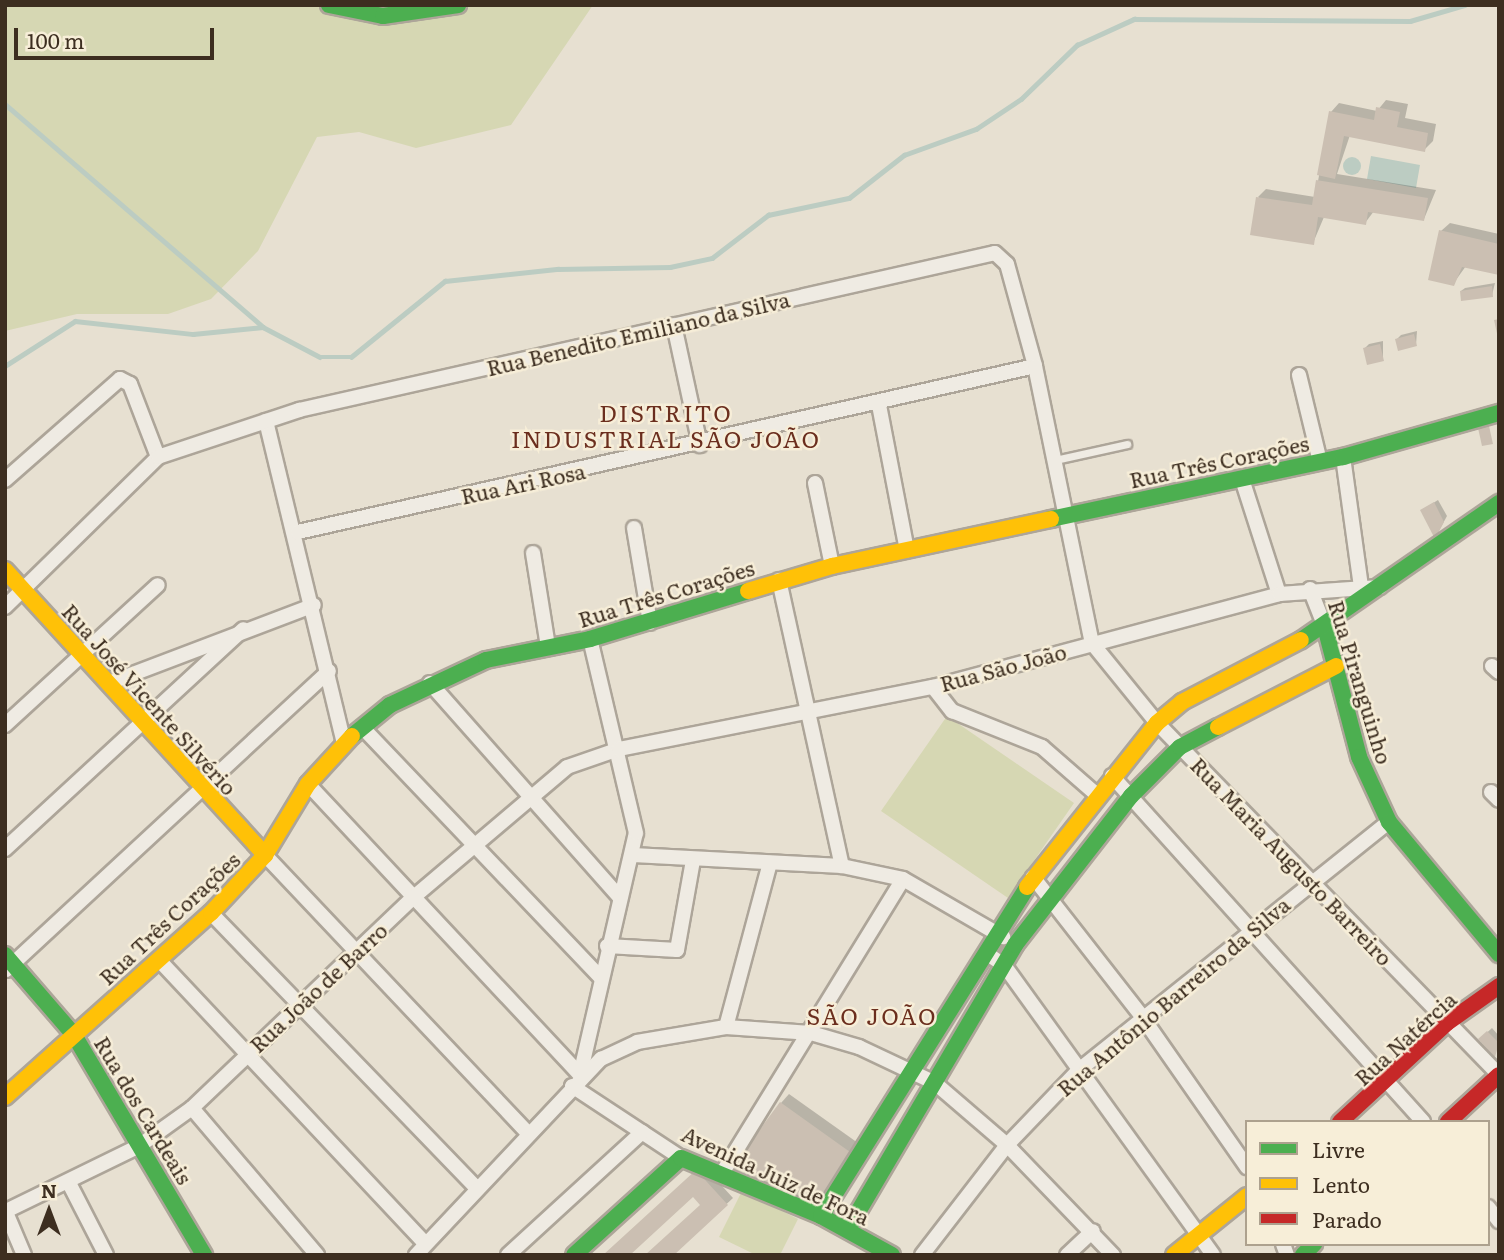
<!DOCTYPE html>
<meta charset="utf-8">
<style>
body{margin:0}
#map{position:relative;width:1504px;height:1260px;overflow:hidden;background:#e7e0d1;font-family:Literata,serif}
div>[style]{position:absolute}
[style*='--x']{left:calc(var(--x)*1px);top:calc(var(--y)*1px);width:calc(var(--w)*1px);rotate:calc(var(--a)*1deg)}
.green>*{inset:0;background:#d6d7b3}
.water>*{inset:0;background:#bcccc2}
.round{border-radius:50%}
.shadow>*{inset:0;background:#0003}
.stream>*{height:4.5px;margin:-2.25px;padding:0 2.25px;transform-origin:2.25px;border-radius:2.25px;background:#bcccc2}
.building>*{inset:0;background:#cbbfb2}
.roads{filter:drop-shadow(2px 0 #ada599) drop-shadow(-2px 0 #ada599) drop-shadow(0 2px #ada599) drop-shadow(0 -2px #ada599)}
.lane>*{height:7px;margin:-3.5px;padding:0 3.5px;transform-origin:3.5px;border-radius:3.5px;background:#efebe3}
.street>*{height:14px;margin:-7px;padding:0 7px;transform-origin:7px;border-radius:7px;background:#efebe3}
.fast>*{height:16px;margin:-8px;padding:0 8px;transform-origin:8px;border-radius:8px;background:#4caf50}
.slow>*{height:16px;margin:-8px;padding:0 8px;transform-origin:8px;border-radius:8px;background:#ffc107}
.jam>*{height:16px;margin:-8px;padding:0 8px;transform-origin:8px;border-radius:8px;background:#c62828}
span{translate:-50% -50%;white-space:nowrap;text-align:center;line-height:1.15;-webkit-text-stroke:5px #f7eed8;paint-order:stroke}
.street-label{font-size:21px;color:#3d2e20}
.neighbourhood-label{font-size:23px;color:#6b2e1e;letter-spacing:2px}
.frame{position:absolute;inset:0;border:7px solid #3d2e20;pointer-events:none}
.legend{position:absolute;left:1245px;top:1120px;width:245px;height:126px;box-sizing:border-box;background:#f7eed8;border:2px solid #ada18e;margin:0;padding:9px 12px;list-style:none;font-size:21px;color:#3d2e20}
.legend li{display:flex;align-items:center;gap:14px;height:35px}
.legend b{width:35px;border:2px solid #ada18e}
.north{position:absolute;left:14px;top:1176px;width:70px;height:70px;-webkit-text-stroke:5px #f7eed8;paint-order:stroke;rotate:0deg;font-size:19px;font-weight:700;line-height:28px;text-align:center;color:#3d2e20}
.north::after{content:'';display:block;margin:auto;width:24px;height:32px;background:#3d2e20;clip-path:polygon(50% 0,100% 100%,50% 72%,0 100%)}
.scale{position:absolute;left:14px;top:28px;width:200px;height:32px;box-sizing:border-box;border:4px solid #3d2e20;border-top:0;padding-left:9px;font-size:21px;line-height:24px;white-space:nowrap;color:#3d2e20;-webkit-text-stroke:5px #f7eed8;paint-order:stroke}
</style>
<div id="map">
<div class="green">
<i style="clip-path:polygon(5px 5px,593px 5px,511px 125px,416px 148px,359px 132px,317px 137px,258px 251px,211px 299px,168px 314px,77px 314px,5px 331px)"></i>
<i style="clip-path:polygon(947px 716px,1074px 803px,1008px 898px,881px 811px)"></i>
<i style="clip-path:polygon(742px 1191px,798px 1219px,780px 1255px,756px 1255px,719px 1237px)"></i>
</div>
<div class="water">
<i style="clip-path:polygon(1371px 156px,1420px 165px,1416px 188px,1367px 179px)"></i>
<i class="round" style="left:1343px;top:157px;width:18px;height:18px"></i>
</div>
<div class="shadow">
<i style="clip-path:polygon(1386px 100px,1408px 104px,1405px 118px,1436px 124px,1433px 141px,1424px 150px,1350px 135px,1337px 174px,1436px 190px,1424px 219px,1374px 211px,1365px 223px,1324px 217px,1313px 243px,1258px 197px,1266px 189px,1315px 197px,1331px 112px,1339px 103px,1377px 111px)"></i>
<i style="clip-path:polygon(1450px 223px,1499px 234px,1499px 274px,1466px 266px,1453px 284px,1441px 231px)"></i>
<i style="clip-path:polygon(1495px 283px,1492px 295px,1461px 291px,1465px 288px)"></i>
<i style="clip-path:polygon(1417px 331px,1416px 345px,1397px 339px,1401px 335px)"></i>
<i style="clip-path:polygon(1383px 341px,1383px 359px,1365px 348px,1369px 344px)"></i>
<i style="clip-path:polygon(1438px 500px,1447px 516px,1436px 536px,1422px 510px)"></i>
<i style="clip-path:polygon(1492px 1028px,1499px 1036px,1495px 1054px,1480px 1039px)"></i>
<i style="clip-path:polygon(789px 1094px,858px 1143px,820px 1205px,781px 1103px)"></i>
<i style="clip-path:polygon(703px 1165px,733px 1198px,672px 1255px,702px 1204px)"></i>
</div>
<div class="stream">
<i style="--x:5;--y:104;--w:341;--a:40.8"></i>
<i style="--x:5;--y:366;--w:83;--a:-32.7"></i>
<i style="--x:75;--y:321;--w:119;--a:6.3"></i>
<i style="--x:193;--y:334;--w:70;--a:-5.7"></i>
<i style="--x:263;--y:327;--w:64;--a:27.8"></i>
<i style="--x:320;--y:357;--w:31;--a:0"></i>
<i style="--x:351;--y:357;--w:121;--a:-39"></i>
<i style="--x:445;--y:281;--w:114;--a:-6.1"></i>
<i style="--x:558;--y:269;--w:112;--a:-1"></i>
<i style="--x:670;--y:267;--w:43;--a:-12.1"></i>
<i style="--x:712;--y:258;--w:71;--a:-37.5"></i>
<i style="--x:768;--y:215;--w:83;--a:-11.9"></i>
<i style="--x:849;--y:198;--w:70;--a:-38"></i>
<i style="--x:904;--y:155;--w:77;--a:-19.9"></i>
<i style="--x:976;--y:129;--w:54;--a:-33.7"></i>
<i style="--x:1021;--y:99;--w:78;--a:-44"></i>
<i style="--x:1077;--y:45;--w:63;--a:-24.5"></i>
<i style="--x:1134;--y:19;--w:276;--a:0.4"></i>
<i style="--x:1410;--y:21;--w:57;--a:-16.2"></i>
</div>
<div class="building">
<i style="clip-path:polygon(1376px 107px,1400px 112px,1397px 127px,1428px 133px,1425px 152px,1344px 136px,1335px 179px,1317px 175px,1329px 111px,1374px 120px)"></i>
<i style="clip-path:polygon(1316px 180px,1428px 198px,1424px 221px,1368px 212px,1366px 225px,1318px 217px,1314px 245px,1250px 235px,1256px 197px,1312px 205px)"></i>
<i style="clip-path:polygon(1439px 230px,1499px 244px,1499px 275px,1462px 267px,1454px 286px,1428px 280px)"></i>
<i style="clip-path:polygon(1492px 286px,1493px 297px,1461px 301px,1460px 291px)"></i>
<i style="clip-path:polygon(1499px 319px,1499px 338px,1498px 338px,1494px 320px)"></i>
<i style="clip-path:polygon(1414px 334px,1417px 346px,1398px 351px,1395px 339px)"></i>
<i style="clip-path:polygon(1380px 344px,1384px 361px,1367px 365px,1363px 348px)"></i>
<i style="clip-path:polygon(1489px 426px,1493px 444px,1482px 446px,1478px 428px)"></i>
<i style="clip-path:polygon(1434px 502px,1444px 522px,1435px 539px,1420px 510px)"></i>
<i style="clip-path:polygon(1487px 1031px,1499px 1043px,1495px 1057px,1478px 1039px)"></i>
<i style="clip-path:polygon(780px 1102px,850px 1152px,820px 1207px,731px 1169px)"></i>
<i style="clip-path:polygon(696px 1170px,728px 1205px,674px 1255px,645px 1255px,700px 1205px,693px 1197px,630px 1255px,603px 1255px)"></i>
</div>
<div class="roads">
<div class="lane">
<i style="--x:1055;--y:460;--w:74;--a:-12.5"></i>
</div>
<div class="street">
<i style="--x:674;--y:325;--w:123;--a:77.8"></i>
<i style="--x:1299;--y:375;--w:89;--a:76.4"></i>
<i style="--x:879;--y:405;--w:148;--a:79.1"></i>
<i style="--x:266;--y:421;--w:331;--a:76.4"></i>
<i style="--x:1343;--y:457;--w:138;--a:82.1"></i>
<i style="--x:1242;--y:479;--w:121;--a:72.2"></i>
<i style="--x:5;--y:480;--w:153;--a:-41.3"></i>
<i style="--x:120;--y:379;--w:11;--a:27"></i>
<i style="--x:130;--y:384;--w:78;--a:69"></i>
<i style="--x:815;--y:483;--w:85;--a:78.4"></i>
<i style="--x:634;--y:528;--w:96;--a:80.4"></i>
<i style="--x:298;--y:532;--w:755;--a:-12.69"></i>
<i style="--x:533;--y:553;--w:95;--a:80.9"></i>
<i style="--x:779;--y:580;--w:293;--a:77.6"></i>
<i style="--x:1310;--y:589;--w:41;--a:68.5"></i>
<i style="--x:5;--y:607;--w:214;--a:-44.4"></i>
<i style="--x:158;--y:457;--w:149;--a:-18.4"></i>
<i style="--x:299;--y:410;--w:713;--a:-12.71"></i>
<i style="--x:995;--y:253;--w:16;--a:43"></i>
<i style="--x:1007;--y:264;--w:106;--a:74.6"></i>
<i style="--x:1035;--y:366;--w:283;--a:78.4"></i>
<i style="--x:1092;--y:643;--w:103;--a:50.9"></i>
<i style="--x:1157;--y:723;--w:491;--a:45.8"></i>
<i style="--x:1492;--y:666;--w:9;--a:41"></i>
<i style="--x:109;--y:683;--w:219;--a:-20.8"></i>
<i style="--x:430;--y:683;--w:287;--a:48.5"></i>
<i style="--x:933;--y:687;--w:31;--a:52"></i>
<i style="--x:952;--y:711;--w:97;--a:21.8"></i>
<i style="--x:1042;--y:747;--w:73;--a:41.1"></i>
<i style="--x:5;--y:725;--w:207;--a:-42.5"></i>
<i style="--x:362;--y:727;--w:347;--a:46.4"></i>
<i style="--x:1112;--y:776;--w:465;--a:48"></i>
<i style="--x:308;--y:784;--w:398;--a:46.9"></i>
<i style="--x:1491;--y:792;--w:11;--a:45"></i>
<i style="--x:5;--y:849;--w:324;--a:-42.7"></i>
<i style="--x:265;--y:855;--w:381;--a:46.6"></i>
<i style="--x:633;--y:855;--w:209;--a:3"></i>
<i style="--x:842;--y:866;--w:62;--a:12"></i>
<i style="--x:903;--y:879;--w:116;--a:30.1"></i>
<i style="--x:1033;--y:877;--w:179;--a:52"></i>
<i style="--x:1143;--y:1018;--w:182;--a:55.1"></i>
<i style="--x:211;--y:913;--w:380;--a:46"></i>
<i style="--x:607;--y:946;--w:70;--a:3.3"></i>
<i style="--x:677;--y:950;--w:91;--a:-79.9"></i>
<i style="--x:986;--y:953;--w:22;--a:34"></i>
<i style="--x:1004;--y:965;--w:357;--a:54.2"></i>
<i style="--x:159;--y:960;--w:388;--a:46.8"></i>
<i style="--x:6;--y:970;--w:440;--a:-42.8"></i>
<i style="--x:726;--y:1027;--w:170;--a:-75"></i>
<i style="--x:580;--y:1075;--w:248;--a:-77"></i>
<i style="--x:636;--y:833;--w:199;--a:-103.3"></i>
<i style="--x:572;--y:1086;--w:131;--a:33.4"></i>
<i style="--x:192;--y:1108;--w:193;--a:49.6"></i>
<i style="--x:721;--y:1175;--w:347;--a:-58.4"></i>
<i style="--x:69;--y:1183;--w:81;--a:62.8"></i>
<i style="--x:1488;--y:1207;--w:18;--a:52"></i>
<i style="--x:5;--y:1210;--w:49;--a:67.1"></i>
<i style="--x:6;--y:1211;--w:148;--a:-26"></i>
<i style="--x:139;--y:1146;--w:65;--a:-35.6"></i>
<i style="--x:192;--y:1108;--w:308;--a:-43.6"></i>
<i style="--x:415;--y:896;--w:199;--a:-40.3"></i>
<i style="--x:567;--y:767;--w:55;--a:-19.1"></i>
<i style="--x:619;--y:749;--w:320;--a:-11.2"></i>
<i style="--x:933;--y:687;--w:358;--a:-15"></i>
<i style="--x:1279;--y:594;--w:101;--a:-4"></i>
<i style="--x:1283;--y:1244;--w:12;--a:70"></i>
<i style="--x:416;--y:1255;--w:270;--a:-46.7"></i>
<i style="--x:601;--y:1059;--w:40;--a:-25"></i>
<i style="--x:637;--y:1042;--w:90;--a:-9.6"></i>
<i style="--x:726;--y:1027;--w:85;--a:4"></i>
<i style="--x:811;--y:1033;--w:50;--a:16.3"></i>
<i style="--x:859;--y:1047;--w:84;--a:25.3"></i>
<i style="--x:935;--y:1083;--w:95;--a:40.7"></i>
<i style="--x:1007;--y:1145;--w:153;--a:46.1"></i>
<i style="--x:508;--y:1255;--w:182;--a:-42.5"></i>
<i style="--x:922;--y:1255;--w:139;--a:-52.3"></i>
<i style="--x:1007;--y:1145;--w:104;--a:-46.2"></i>
<i style="--x:1079;--y:1070;--w:397;--a:-38.7"></i>
<i style="--x:1067;--y:1255;--w:35;--a:-43"></i>
</div>
<div class="fast">
<i style="--x:329;--y:5;--w:55;--a:11.5"></i>
<i style="--x:383;--y:16;--w:76;--a:-8.3"></i>
<i style="--x:1051;--y:519;--w:299;--a:-12"></i>
<i style="--x:1343;--y:457;--w:162;--a:-15.8"></i>
<i style="--x:1325;--y:627;--w:134;--a:75.3"></i>
<i style="--x:1359;--y:757;--w:72;--a:65.2"></i>
<i style="--x:1389;--y:822;--w:172;--a:50.2"></i>
<i style="--x:1301;--y:640;--w:241;--a:-34.7"></i>
<i style="--x:352;--y:736;--w:49;--a:-39.2"></i>
<i style="--x:390;--y:705;--w:106;--a:-25.1"></i>
<i style="--x:486;--y:660;--w:106;--a:-11.4"></i>
<i style="--x:590;--y:639;--w:165;--a:-16.9"></i>
<i style="--x:5;--y:955;--w:106;--a:49.2"></i>
<i style="--x:74;--y:1035;--w:256;--a:59.4"></i>
<i style="--x:821;--y:1216;--w:388;--a:-57.9"></i>
<i style="--x:848;--y:1229;--w:329;--a:-59.5"></i>
<i style="--x:1015;--y:945;--w:189;--a:-52.1"></i>
<i style="--x:1131;--y:796;--w:69;--a:-45"></i>
<i style="--x:1180;--y:747;--w:43;--a:-27.8"></i>
<i style="--x:574;--y:1255;--w:144;--a:-42.2"></i>
<i style="--x:681;--y:1158;--w:152;--a:22.5"></i>
<i style="--x:821;--y:1216;--w:81;--a:28.8"></i>
<i style="--x:1303;--y:1255;--w:16;--a:-45"></i>
</div>
<div class="slow">
<i style="--x:5;--y:570;--w:386;--a:47.6"></i>
<i style="--x:748;--y:591;--w:88;--a:-16.6"></i>
<i style="--x:832;--y:566;--w:224;--a:-12.1"></i>
<i style="--x:1218;--y:727;--w:133;--a:-27.3"></i>
<i style="--x:1027;--y:887;--w:209;--a:-51.6"></i>
<i style="--x:1157;--y:723;--w:33;--a:-40"></i>
<i style="--x:1182;--y:702;--w:134;--a:-27.5"></i>
<i style="--x:5;--y:1097;--w:276;--a:-41.8"></i>
<i style="--x:211;--y:913;--w:79;--a:-47"></i>
<i style="--x:265;--y:855;--w:83;--a:-58.8"></i>
<i style="--x:308;--y:784;--w:65;--a:-47.5"></i>
<i style="--x:1174;--y:1255;--w:94;--a:-38.9"></i>
</div>
<div class="jam">
<i style="--x:1340;--y:1122;--w:146;--a:-42.8"></i>
<i style="--x:1447;--y:1023;--w:64;--a:-35.4"></i>
<i style="--x:1448;--y:1122;--w:69;--a:-42.7"></i>
</div>
</div>
<div class="street-label">
<span style="left:638px;top:333px;rotate:-13deg">Rua Benedito Emiliano da Silva</span>
<span style="left:1219px;top:461px;rotate:-12deg">Rua Três Corações</span>
<span style="left:523px;top:483px;rotate:-12deg">Rua Ari Rosa</span>
<span style="left:666px;top:593px;rotate:-17deg">Rua Três Corações</span>
<span style="left:1003px;top:667px;rotate:-15deg">Rua São João</span>
<span style="left:1361px;top:682px;rotate:73deg">Rua Piranguinho</span>
<span style="left:150px;top:699px;rotate:48deg">Rua José Vicente Silvério</span>
<span style="left:1292px;top:861px;rotate:46deg">Rua Maria Augusto Barreiro</span>
<span style="left:169px;top:918px;rotate:-43deg">Rua Três Corações</span>
<span style="left:318px;top:987px;rotate:-43deg">Rua João de Barro</span>
<span style="left:1173px;top:996px;rotate:-40deg">Rua Antônio Barreiro da Silva</span>
<span style="left:1405px;top:1038px;rotate:-42deg">Rua Natércia</span>
<span style="left:144px;top:1110px;rotate:59deg">Rua dos Cardeais</span>
<span style="left:776px;top:1175px;rotate:25deg">Avenida Juiz de Fora</span>
</div>
<div class="neighbourhood-label">
<span style="left:666px;top:425px">DISTRITO<br>INDUSTRIAL SÃO JOÃO</span>
<span style="left:872px;top:1015px">SÃO JOÃO</span>
</div>
<div class="frame"></div>
<ul class="legend">
<li><b style="height:9px;background:#4caf50"></b>Livre</li>
<li><b style="height:9px;background:#ffc107"></b>Lento</li>
<li><b style="height:9px;background:#c62828"></b>Parado</li>
</ul>
<div class="north">N</div>
<div class="scale">100 m</div>
</div>
